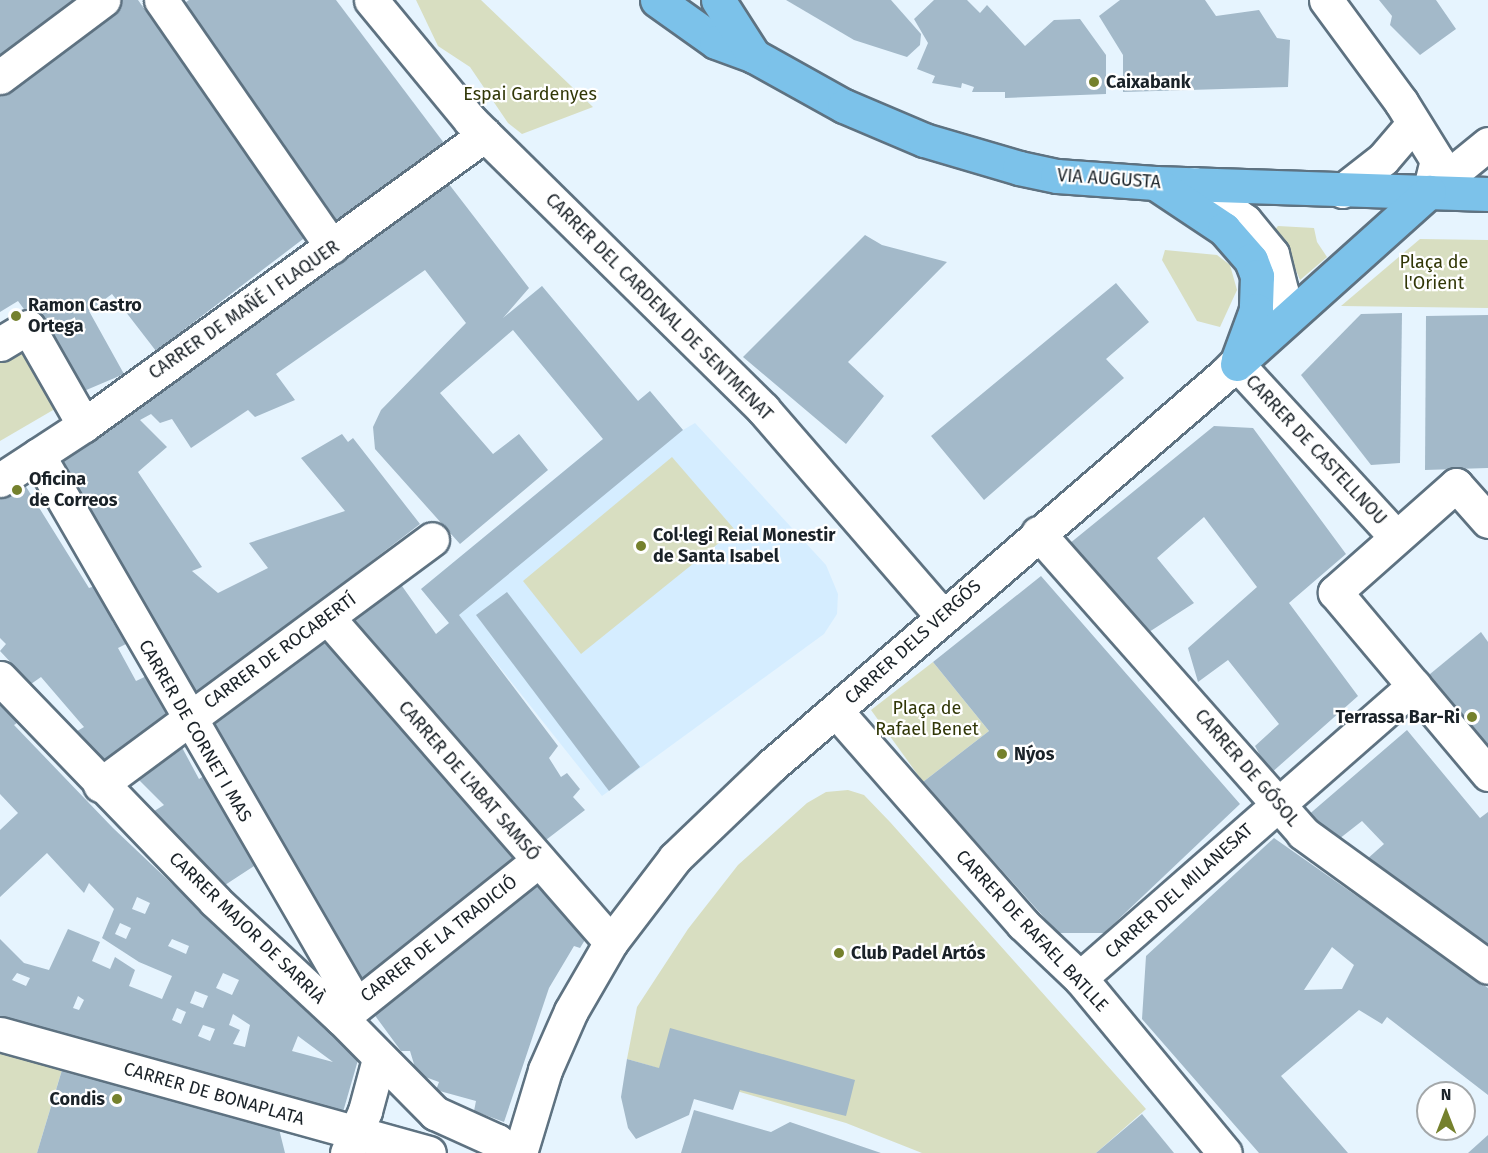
<!DOCTYPE html>
<meta charset="utf-8">
<style>
body{margin:0}
#map{position:relative;width:1488px;height:1153px;overflow:hidden;background:#e6f4fe;font-family:"Fira Sans",sans-serif}
div>[style]{position:absolute}
[style*='--x']{left:calc(var(--x)*1px);top:calc(var(--y)*1px);width:calc(var(--w)*1px);rotate:calc(var(--a)*1deg)}
.built>*{inset:0;background:#d5edff}
.green>*{inset:0;background:#d8dec1}
.building>*{inset:0;background:#a3b9c9}
.roads{filter:drop-shadow(2px 0 #5e7281) drop-shadow(-2px 0 #5e7281) drop-shadow(0 2px #5e7281) drop-shadow(0 -2px #5e7281)}
.minor>*{height:33px;margin:-16.5px;padding:0 16.5px;transform-origin:16.5px;border-radius:16.5px;background:#fff}
.major>*{height:33px;margin:-16.5px;padding:0 16.5px;transform-origin:16.5px;border-radius:16.5px;background:#7cc2ea}
.dots>*{width:16px;height:16px;translate:-50% -50%;box-sizing:border-box;border:3px solid #fff;border-radius:50%}
span{translate:-50% -50%;white-space:nowrap;text-align:center;line-height:1.15;-webkit-text-stroke:4.5px #fff;paint-order:stroke}
.poi-label{font-size:18px;color:#1a2228;font-weight:700}
.left{translate:0 -50%;text-align:left}
.right{translate:-100% -50%;text-align:right}
.park-label{font-size:18px;color:#313707}
.street-label{font-size:18px;color:#1a2228}
.north{position:absolute;left:1416px;top:1081px;width:60px;height:60px;box-sizing:border-box;background:#fff;border:2px solid #a3a7a9;border-radius:50%;rotate:0deg;font-size:16px;font-weight:700;line-height:24px;text-align:center;color:#1a2228}
.north::after{content:'';display:block;margin:auto;width:21px;height:27px;background:#75812d;clip-path:polygon(50% 0,100% 100%,50% 72%,0 100%)}
</style>
<div id="map">
<div class="built">
<i style="clip-path:polygon(542px 286px,638px 401px,650px 391px,683px 430px,695px 423px,826px 565px,838px 594px,837px 614px,824px 634px,602px 796px,459px 616px,449px 623px,421px 589px,603px 439px,503px 318px)"></i>
</div>
<div class="green">
<i style="clip-path:polygon(416px 0,481px 0,593px 107px,522px 134px,508px 123px,470px 67px,438px 46px)"></i>
<i style="clip-path:polygon(1278px 226px,1314px 228px,1317px 242px,1327px 257px,1300px 280px,1290px 256px,1273px 232px)"></i>
<i style="clip-path:polygon(1420px 239px,1488px 240px,1488px 308px,1341px 306px)"></i>
<i style="clip-path:polygon(1165px 250px,1217px 255px,1230px 265px,1237px 290px,1220px 327px,1197px 321px,1162px 260px)"></i>
<i style="clip-path:polygon(26px 344px,60px 406px,0 441px,0 360px)"></i>
<i style="clip-path:polygon(672px 457px,735px 530px,581px 654px,523px 581px)"></i>
<i style="clip-path:polygon(933px 662px,989px 731px,923px 782px,871px 710px)"></i>
<i style="clip-path:polygon(848px 790px,864px 795px,890px 822px,1146px 1109px,1096px 1153px,922px 1153px,846px 1123px,627px 1059px,637px 1007px,688px 929px,738px 865px,807px 803px,826px 792px)"></i>
<i style="clip-path:polygon(0 1045px,64px 1063px,37px 1153px,0 1153px)"></i>
</div>
<div class="building">
<i style="clip-path:polygon(0 0,84px 0,0 59px)"></i>
<i style="clip-path:polygon(117px 0,138px 0,307px 236px,156px 351px,112px 294px,89px 311px,124px 374px,84px 391px,18px 301px,0 312px,0 85px)"></i>
<i style="clip-path:polygon(189px 0,336px 0,444px 143px,335px 225px,179px 7px)"></i>
<i style="clip-path:polygon(786px 0,891px 0,921px 34px,920px 45px,907px 57px,854px 40px)"></i>
<i style="clip-path:polygon(934px 0,967px 0,980px 13px,987px 5px,1025px 46px,1054px 20px,1080px 19px,1106px 55px,1106px 94px,1005px 98px,1005px 92px,972px 92px,974px 87px,962px 83px,961px 88px,932px 83px,935px 76px,917px 69px,928px 43px,914px 19px)"></i>
<i style="clip-path:polygon(1120px 0,1205px 0,1216px 16px,1259px 10px,1277px 38px,1290px 40px,1288px 87px,1123px 92px,1123px 55px,1099px 16px)"></i>
<i style="clip-path:polygon(1379px 0,1436px 0,1456px 29px,1420px 55px,1390px 25px,1392px 16px)"></i>
<i style="clip-path:polygon(445px 179px,529px 288px,503px 318px,542px 286px,638px 401px,650px 391px,683px 430px,459px 615px,558px 746px,549px 758px,561px 777px,567px 773px,580px 789px,573px 797px,585px 810px,542px 843px,348px 618px,397px 579px,436px 634px,449px 623px,421px 589px,603px 439px,513px 330px,440px 393px,493px 454px,519px 434px,548px 470px,460px 544px,375px 449px,373px 427px,381px 410px,466px 323px,425px 270px,276px 374px,295px 400px,255px 417px,248px 410px,191px 448px,172px 419px,160px 423px,151px 414px,140px 420px,167px 447px,138px 472px,202px 567px,192px 571px,218px 593px,268px 568px,249px 543px,345px 511px,301px 458px,342px 434px,348px 442px,353px 438px,420px 524px,190px 700px,51px 455px)"></i>
<i style="clip-path:polygon(865px 235px,882px 245px,947px 262px,848px 362px,884px 396px,846px 444px,743px 357px)"></i>
<i style="clip-path:polygon(1116px 283px,1149px 322px,1106px 359px,1124px 378px,984px 500px,931px 436px)"></i>
<i style="clip-path:polygon(1402px 313px,1400px 463px,1371px 465px,1301px 375px,1361px 314px)"></i>
<i style="clip-path:polygon(1488px 315px,1488px 468px,1425px 470px,1426px 316px)"></i>
<i style="clip-path:polygon(1214px 426px,1253px 428px,1346px 554px,1289px 603px,1358px 696px,1270px 774px,1255px 746px,1279px 724px,1228px 660px,1198px 682px,1188px 648px,1257px 587px,1204px 517px,1157px 558px,1194px 603px,1149px 632px,1069px 544px)"></i>
<i style="clip-path:polygon(20px 477px,89px 588px,101px 584px,115px 617px,112px 621px,126px 644px,118px 648px,136px 681px,153px 673px,172px 713px,101px 767px,74px 733px,84px 727px,41px 677px,31px 684px,0 651px,6px 644px,0 638px,0 490px)"></i>
<i style="clip-path:polygon(1041px 576px,1240px 804px,1104px 933px,1058px 933px,923px 782px,989px 731px,933px 662px)"></i>
<i style="clip-path:polygon(507px 592px,640px 767px,609px 791px,476px 615px)"></i>
<i style="clip-path:polygon(328px 632px,523px 858px,357px 990px,203px 717px)"></i>
<i style="clip-path:polygon(1481px 632px,1488px 642px,1488px 755px,1424px 679px)"></i>
<i style="clip-path:polygon(evenodd,0 703px,18px 722px,14px 725px,113px 828px,358px 1060px,343px 1112px,0 1016px,0 939px,24px 963px,49px 970px,68px 929px,100px 942px,92px 961px,110px 969px,115px 957px,135px 970px,129px 986px,162px 999px,172px 976px,139px 962px,102px 938px,114px 909px,89px 883px,84px 893px,47px 853px,0 897px,0 830px,18px 813px,0 794px,0 703px,137px 897px,150px 903px,145px 914px,132px 909px,137px 897px,0 703px,120px 923px,131px 928px,126px 939px,115px 934px,120px 923px,0 703px,172px 939px,189px 946px,186px 954px,168px 946px,172px 939px,0 703px,17px 973px,30px 978px,26px 986px,12px 980px,17px 973px,0 703px,223px 973px,239px 980px,232px 995px,216px 988px,223px 973px,0 703px,195px 991px,208px 996px,203px 1008px,190px 1003px,195px 991px,0 703px,78px 996px,84px 1000px,79px 1010px,73px 1008px,78px 996px,0 703px,177px 1008px,186px 1012px,181px 1024px,172px 1020px,177px 1008px,0 703px,233px 1014px,250px 1025px,245px 1047px,233px 1044px,240px 1030px,229px 1025px,233px 1014px,0 703px,203px 1025px,215px 1029px,210px 1041px,198px 1036px,203px 1025px,0 703px,298px 1036px,306px 1042px,333px 1062px,292px 1051px,298px 1036px)"></i>
<i style="clip-path:polygon(1407px 730px,1480px 818px,1488px 812px,1488px 951px,1366px 860px,1384px 844px,1362px 821px,1339px 839px,1306px 817px)"></i>
<i style="clip-path:polygon(178px 740px,199px 779px,209px 773px,257px 864px,225px 885px,151px 813px,164px 805px,130px 771px)"></i>
<i style="clip-path:polygon(evenodd,1274px 838px,1488px 988px,1488px 1095px,1387px 1017px,1382px 1024px,1359px 1010px,1281px 1076px,1348px 1153px,1259px 1153px,1142px 1019px,1146px 956px,1274px 838px,1332px 947px,1354px 965px,1342px 989px,1304px 990px,1332px 947px)"></i>
<i style="clip-path:polygon(540px 872px,591px 930px,580px 948px,574px 946px,549px 988px,504px 1122px,474px 1111px,476px 1101px,436px 1090px,439px 1082px,417px 1074px,410px 1051px,401px 1051px,368px 1006px)"></i>
<i style="clip-path:polygon(670px 1028px,855px 1080px,846px 1116px,740px 1090px,733px 1110px,694px 1099px,689px 1115px,636px 1139px,628px 1128px,621px 1097px,627px 1059px,659px 1068px)"></i>
<i style="clip-path:polygon(62px 1070px,279px 1129px,285px 1153px,37px 1153px)"></i>
<i style="clip-path:polygon(694px 1110px,771px 1132px,790px 1122px,881px 1153px,681px 1153px)"></i>
<i style="clip-path:polygon(1142px 1114px,1174px 1153px,1096px 1153px)"></i>
<i style="clip-path:polygon(1488px 1135px,1488px 1153px,1468px 1153px)"></i>
</div>
<div class="roads">
<div class="minor">
<i style="--x:161;--y:0;--w:300;--a:55.3"></i>
<i style="--x:371;--y:0;--w:156;--a:50.5"></i>
<i style="--x:470;--y:120;--w:412;--a:44.6"></i>
<i style="--x:763;--y:409;--w:275;--a:49.1"></i>
<i style="--x:1326;--y:0;--w:127;--a:53.7"></i>
<i style="--x:1401;--y:102;--w:68;--a:58.2"></i>
<i style="--x:1437;--y:160;--w:33;--a:104"></i>
<i style="--x:0;--y:77;--w:129;--a:-36.8"></i>
<i style="--x:1342;--y:191;--w:52;--a:-38"></i>
<i style="--x:1383;--y:159;--w:46;--a:-49.4"></i>
<i style="--x:1429;--y:192;--w:76;--a:-39.1"></i>
<i style="--x:0;--y:344;--w:33;--a:-31"></i>
<i style="--x:28;--y:327;--w:113;--a:60.3"></i>
<i style="--x:1237;--y:364;--w:235;--a:47.4"></i>
<i style="--x:38;--y:455;--w:635;--a:59.96"></i>
<i style="--x:0;--y:480;--w:100;--a:-33.2"></i>
<i style="--x:84;--y:425;--w:495;--a:-35.9"></i>
<i style="--x:1488;--y:521;--w:48;--a:-131.6"></i>
<i style="--x:1456;--y:485;--w:162;--a:138.5"></i>
<i style="--x:1335;--y:592;--w:238;--a:49.9"></i>
<i style="--x:1038;--y:533;--w:400;--a:48.5"></i>
<i style="--x:1303;--y:833;--w:228;--a:35.9"></i>
<i style="--x:328;--y:618;--w:430;--a:48.9"></i>
<i style="--x:0;--y:678;--w:310;--a:46"></i>
<i style="--x:215;--y:901;--w:172;--a:42.9"></i>
<i style="--x:341;--y:1018;--w:134;--a:45.3"></i>
<i style="--x:435;--y:1113;--w:68;--a:24.3"></i>
<i style="--x:497;--y:1141;--w:20;--a:37"></i>
<i style="--x:836;--y:711;--w:283;--a:48.7"></i>
<i style="--x:1023;--y:924;--w:79;--a:43.5"></i>
<i style="--x:1080;--y:978;--w:227;--a:50.4"></i>
<i style="--x:100;--y:785;--w:413;--a:-36.5"></i>
<i style="--x:1080;--y:978;--w:444;--a:-41.2"></i>
<i style="--x:341;--y:1018;--w:252;--a:-38.6"></i>
<i style="--x:0;--y:1034;--w:445;--a:15.5"></i>
<i style="--x:347;--y:1153;--w:46;--a:-66.8"></i>
<i style="--x:365;--y:1111;--w:54;--a:-74.9"></i>
<i style="--x:520;--y:1153;--w:87;--a:-73.2"></i>
<i style="--x:545;--y:1070;--w:64;--a:-66.2"></i>
<i style="--x:571;--y:1011;--w:80;--a:-59.9"></i>
<i style="--x:611;--y:942;--w:106;--a:-52.7"></i>
<i style="--x:675;--y:858;--w:134;--a:-43.8"></i>
<i style="--x:772;--y:765;--w:597;--a:-40.79"></i>
<i style="--x:1224;--y:375;--w:52;--a:-45"></i>
<i style="--x:1261;--y:338;--w:31;--a:-59"></i>
<i style="--x:1277;--y:311;--w:21;--a:-79"></i>
<i style="--x:1281;--y:290;--w:37;--a:-104"></i>
<i style="--x:1272;--y:254;--w:43;--a:-129.3"></i>
<i style="--x:1245;--y:221;--w:63;--a:-144"></i>
</div>
<div class="major">
<i style="--x:657;--y:0;--w:72;--a:35.4"></i>
<i style="--x:716;--y:42;--w:40;--a:20.2"></i>
<i style="--x:754;--y:56;--w:103;--a:29.1"></i>
<i style="--x:844;--y:106;--w:87;--a:23"></i>
<i style="--x:924;--y:140;--w:99;--a:16.4"></i>
<i style="--x:1019;--y:168;--w:39;--a:12"></i>
<i style="--x:1057;--y:176;--w:98;--a:4.1"></i>
<i style="--x:1155;--y:183;--w:333;--a:1.9"></i>
<i style="--x:718;--y:0;--w:67;--a:57.3"></i>
<i style="--x:1155;--y:183;--w:83;--a:33.7"></i>
<i style="--x:1224;--y:229;--w:41;--a:48.9"></i>
<i style="--x:1251;--y:260;--w:17;--a:69"></i>
<i style="--x:1257;--y:276;--w:34;--a:92"></i>
<i style="--x:1256;--y:310;--w:52;--a:110.2"></i>
<i style="--x:1237;--y:364;--w:258;--a:-41.9"></i>
</div>
</div>
<div class="dots">
<i style="left:1094px;top:82px;background:#75812d"></i>
<i style="left:16px;top:316px;background:#75812d"></i>
<i style="left:17px;top:490px;background:#75812d"></i>
<i style="left:641px;top:546px;background:#75812d"></i>
<i style="left:1472px;top:717px;background:#75812d"></i>
<i style="left:1002px;top:754px;background:#75812d"></i>
<i style="left:839px;top:953px;background:#75812d"></i>
<i style="left:117px;top:1099px;background:#75812d"></i>
</div>
<div class="poi-label">
<span class="left" style="left:1106px;top:82px">Caixabank</span>
<span class="left" style="left:28px;top:316px">Ramon Castro<br>Ortega</span>
<span class="left" style="left:29px;top:490px">Oficina<br>de Correos</span>
<span class="left" style="left:653px;top:546px">Col·legi Reial Monestir<br>de Santa Isabel</span>
<span class="right" style="left:1460px;top:717px">Terrassa Bar-Ri</span>
<span class="left" style="left:1014px;top:754px">Nýos</span>
<span class="left" style="left:851px;top:953px">Club Padel Artós</span>
<span class="right" style="left:105px;top:1099px">Condis</span>
</div>
<div class="park-label">
<span style="left:530px;top:94px">Espai Gardenyes</span>
<span style="left:1434px;top:273px">Plaça de<br>l'Orient</span>
<span style="left:927px;top:719px">Plaça de<br>Rafael Benet</span>
</div>
<div class="street-label">
<span style="left:1109px;top:179px;rotate:4deg">VIA AUGUSTA</span>
<span style="left:659px;top:307px;rotate:45deg">CARRER DEL CARDENAL DE SENTMENAT</span>
<span style="left:244px;top:310px;rotate:-35deg">CARRER DE MAÑÉ I FLAQUER</span>
<span style="left:1316px;top:450px;rotate:47deg">CARRER DE CASTELLNOU</span>
<span style="left:913px;top:642px;rotate:-42deg">CARRER DELS VERGÓS</span>
<span style="left:280px;top:651px;rotate:-36deg">CARRER DE ROCABERTÍ</span>
<span style="left:195px;top:731px;rotate:60deg">CARRER DE CORNET I MAS</span>
<span style="left:1247px;top:768px;rotate:49deg">CARRER DE GÓSOL</span>
<span style="left:469px;top:781px;rotate:49deg">CARRER DE L'ABAT SAMSÓ</span>
<span style="left:1179px;top:891px;rotate:-42deg">CARRER DEL MILANESAT</span>
<span style="left:247px;top:928px;rotate:44deg">CARRER MAJOR DE SARRIÀ</span>
<span style="left:1032px;top:931px;rotate:47deg">CARRER DE RAFAEL BATLLE</span>
<span style="left:439px;top:939px;rotate:-38deg">CARRER DE LA TRADICIÓ</span>
<span style="left:214px;top:1094px;rotate:16deg">CARRER DE BONAPLATA</span>
</div>
<div class="north">N</div>
</div>
